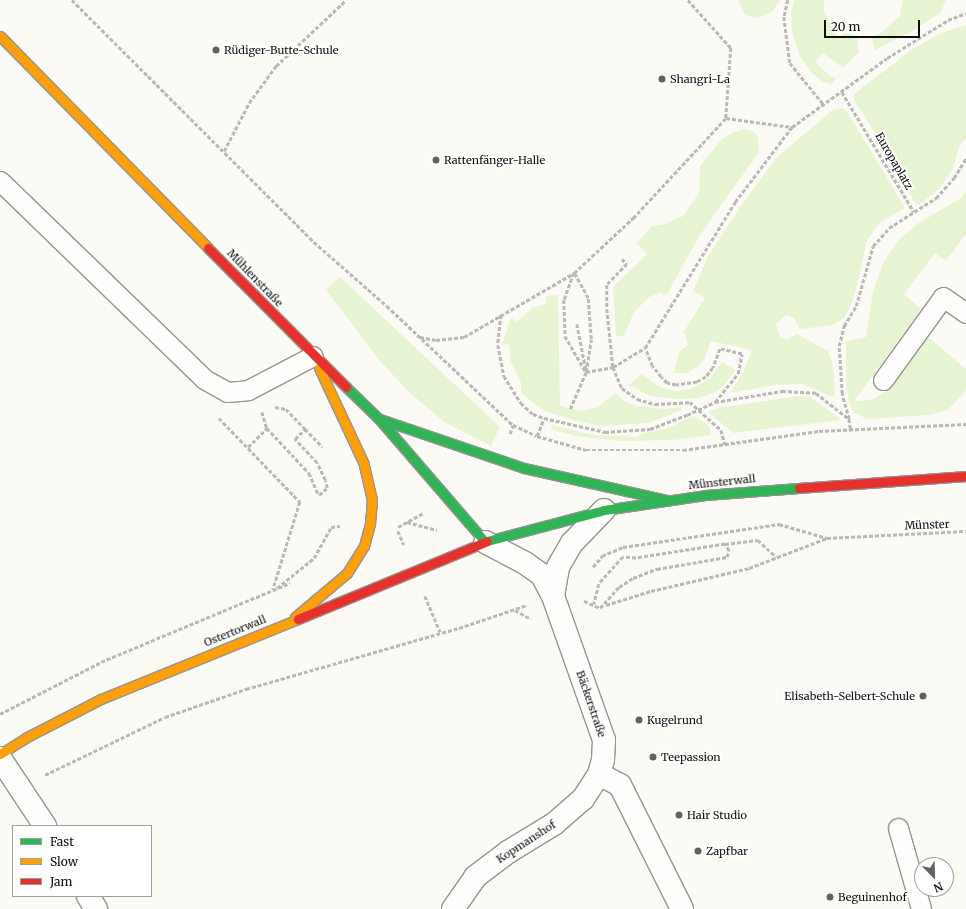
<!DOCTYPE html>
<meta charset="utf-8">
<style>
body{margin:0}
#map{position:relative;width:966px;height:909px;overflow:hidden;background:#fcfaf4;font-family:Merriweather,serif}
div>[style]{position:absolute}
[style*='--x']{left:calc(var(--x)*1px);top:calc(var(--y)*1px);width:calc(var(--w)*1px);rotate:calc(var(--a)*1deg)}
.green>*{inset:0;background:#e7f4d1}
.path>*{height:2.5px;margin-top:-1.25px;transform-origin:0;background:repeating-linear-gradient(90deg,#b8b8b7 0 4px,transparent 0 6px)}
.roads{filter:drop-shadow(1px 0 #959492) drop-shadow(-1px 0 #959492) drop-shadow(0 1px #959492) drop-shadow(0 -1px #959492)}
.lane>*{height:19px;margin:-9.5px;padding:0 9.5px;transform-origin:9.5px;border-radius:9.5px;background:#fffefd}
.street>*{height:22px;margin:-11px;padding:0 11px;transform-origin:11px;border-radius:11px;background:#fffefd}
.fast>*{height:9px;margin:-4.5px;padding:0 4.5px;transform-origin:4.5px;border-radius:4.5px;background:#30b455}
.slow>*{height:9px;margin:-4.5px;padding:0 4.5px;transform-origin:4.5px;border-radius:4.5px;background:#ff9f0a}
.jam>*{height:9px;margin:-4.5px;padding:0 4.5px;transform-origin:4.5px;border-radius:4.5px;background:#e5322d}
.dots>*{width:11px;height:11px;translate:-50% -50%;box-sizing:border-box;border:2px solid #fff;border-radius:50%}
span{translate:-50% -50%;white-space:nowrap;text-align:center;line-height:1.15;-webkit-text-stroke:4px #fff;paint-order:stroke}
.poi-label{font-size:11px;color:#0e0e0e}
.left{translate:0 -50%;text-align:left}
.right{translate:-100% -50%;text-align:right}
.street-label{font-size:11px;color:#0e0e0e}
.legend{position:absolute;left:12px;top:825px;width:140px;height:72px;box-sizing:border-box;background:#fff;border:1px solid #9f9f9f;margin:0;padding:5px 7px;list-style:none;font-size:12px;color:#0e0e0e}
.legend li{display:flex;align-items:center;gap:8px;height:20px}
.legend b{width:20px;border:1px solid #9f9f9f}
.north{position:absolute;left:914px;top:857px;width:40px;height:40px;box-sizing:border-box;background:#fff;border:1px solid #9f9f9f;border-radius:50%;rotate:157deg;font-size:11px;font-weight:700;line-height:16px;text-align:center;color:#0e0e0e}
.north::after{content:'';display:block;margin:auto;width:14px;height:18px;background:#61615e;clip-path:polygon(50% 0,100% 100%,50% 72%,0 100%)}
.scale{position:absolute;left:824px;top:20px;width:96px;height:18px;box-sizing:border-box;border:2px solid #0e0e0e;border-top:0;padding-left:5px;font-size:12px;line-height:14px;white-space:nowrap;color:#0e0e0e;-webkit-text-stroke:3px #fff;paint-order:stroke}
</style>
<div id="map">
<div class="green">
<i style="clip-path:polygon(738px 0,780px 0,773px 11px,758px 18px,745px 15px)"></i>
<i style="clip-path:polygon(794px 0,824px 0,824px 12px,838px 38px,845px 33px,857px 36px,859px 52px,843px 68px,823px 53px,815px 62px,830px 76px,836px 78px,832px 84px,823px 82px,811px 72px,800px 56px,792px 31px,791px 13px)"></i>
<i style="clip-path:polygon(903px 0,946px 0,940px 13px,916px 29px,875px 50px,872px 37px,881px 33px,900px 16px)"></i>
<i style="clip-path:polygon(966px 25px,966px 138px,959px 147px,953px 169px,939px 189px,919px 205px,915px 203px,877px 136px,854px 100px,854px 94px,911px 50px,941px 33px)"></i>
<i style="clip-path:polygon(842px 108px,847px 111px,905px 208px,879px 223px,867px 241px,856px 290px,850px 308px,844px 318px,833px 325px,800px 329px,794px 318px,786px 315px,776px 324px,780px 337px,787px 340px,797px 334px,828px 351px,833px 366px,835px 396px,832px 397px,802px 384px,775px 385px,730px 393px,744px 371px,752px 350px,711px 341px,704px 360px,697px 367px,687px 373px,674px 373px,679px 352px,688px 345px,686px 336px,683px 333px,705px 298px,693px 291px,708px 256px,743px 203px,777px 157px,833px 110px)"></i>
<i style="clip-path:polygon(745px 129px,753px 131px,758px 136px,759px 152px,700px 235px,667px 294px,663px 295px,662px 292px,649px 297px,634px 312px,624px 336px,616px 336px,613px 287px,647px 254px,637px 243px,652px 226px,665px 224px,683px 216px,699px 193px,700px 166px,721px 140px,734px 132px)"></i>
<i style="clip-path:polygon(966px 190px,966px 234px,946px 261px,935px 253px,904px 294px,921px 309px,854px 401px,872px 400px,886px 391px,927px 336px,966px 369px,966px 390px,948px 410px,929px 415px,868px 419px,854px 413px,849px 403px,846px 383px,846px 341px,866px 337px,873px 291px,884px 261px,898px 241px,917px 224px,961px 198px)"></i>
<i style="clip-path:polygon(340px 277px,500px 427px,491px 446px,444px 422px,408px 391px,380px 361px,326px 290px)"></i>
<i style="clip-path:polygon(558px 295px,560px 406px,582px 411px,598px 407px,615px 393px,624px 401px,636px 406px,664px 409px,681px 407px,682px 410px,649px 423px,605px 426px,580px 422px,544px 411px,521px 393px,521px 383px,510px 360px,509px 344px,502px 345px,511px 317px,517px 322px,532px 308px,546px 304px,546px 296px)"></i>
<i style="clip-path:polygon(722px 362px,735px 369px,733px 374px,718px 391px,699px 398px,677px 399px,650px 396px,629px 385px,642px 374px,659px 387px,677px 391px,691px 389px,710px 378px)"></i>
<i style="clip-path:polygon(798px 396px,811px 397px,841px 420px,733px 433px,708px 412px,718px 408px)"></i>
<i style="clip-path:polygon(694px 416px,710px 427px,711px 435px,673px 440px,619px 441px,575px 436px,551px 429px,552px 425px,593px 435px,638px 437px,641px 434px,666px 429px)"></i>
</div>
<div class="path">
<i style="--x:72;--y:0;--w:342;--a:45"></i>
<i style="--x:314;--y:242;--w:97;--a:41.2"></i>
<i style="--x:387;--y:306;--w:173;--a:43.4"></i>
<i style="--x:513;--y:425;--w:26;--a:25"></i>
<i style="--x:537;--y:436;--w:51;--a:15.9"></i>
<i style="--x:586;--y:450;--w:97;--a:0"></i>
<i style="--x:683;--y:450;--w:137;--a:-8"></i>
<i style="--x:819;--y:431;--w:147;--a:-2.7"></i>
<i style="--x:688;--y:0;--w:64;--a:48.1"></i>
<i style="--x:731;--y:48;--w:70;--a:94.1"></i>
<i style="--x:788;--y:0;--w:17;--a:103"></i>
<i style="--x:784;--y:17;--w:46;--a:82.6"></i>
<i style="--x:790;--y:63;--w:54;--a:51"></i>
<i style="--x:842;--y:92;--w:140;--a:59"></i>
<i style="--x:224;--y:151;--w:54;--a:-62.5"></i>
<i style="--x:249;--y:103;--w:46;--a:-53.9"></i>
<i style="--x:276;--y:66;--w:96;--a:-43.3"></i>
<i style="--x:622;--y:259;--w:7;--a:45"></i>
<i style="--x:627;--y:264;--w:29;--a:134"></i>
<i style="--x:607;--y:285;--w:24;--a:90"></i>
<i style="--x:607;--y:309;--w:58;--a:84.1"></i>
<i style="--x:613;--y:367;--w:23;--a:67"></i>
<i style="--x:622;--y:388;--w:19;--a:36"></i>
<i style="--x:637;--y:399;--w:19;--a:16"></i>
<i style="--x:655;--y:404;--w:35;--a:-3"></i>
<i style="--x:690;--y:402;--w:42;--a:42.1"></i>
<i style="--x:721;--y:430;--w:15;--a:74"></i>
<i style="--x:574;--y:273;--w:29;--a:110"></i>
<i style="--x:564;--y:300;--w:36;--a:88"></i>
<i style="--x:565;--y:336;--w:42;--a:59.7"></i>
<i style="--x:501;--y:315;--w:30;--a:96"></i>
<i style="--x:498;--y:345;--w:32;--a:79"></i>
<i style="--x:504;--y:376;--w:32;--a:58"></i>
<i style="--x:521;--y:403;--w:16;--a:43"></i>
<i style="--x:533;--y:414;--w:12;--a:20"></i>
<i style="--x:577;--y:324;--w:47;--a:78.9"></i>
<i style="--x:420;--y:337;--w:16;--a:11"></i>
<i style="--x:436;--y:340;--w:28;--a:-6"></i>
<i style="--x:464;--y:337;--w:127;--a:-30.2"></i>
<i style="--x:574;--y:273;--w:81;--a:-43"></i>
<i style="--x:633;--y:218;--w:137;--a:-47.1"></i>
<i style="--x:726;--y:118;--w:67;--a:7.8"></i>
<i style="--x:586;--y:372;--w:27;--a:-10"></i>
<i style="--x:613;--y:367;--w:37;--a:-31"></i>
<i style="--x:645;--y:348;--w:172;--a:-58.3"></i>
<i style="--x:735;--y:202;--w:94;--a:-52.8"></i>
<i style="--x:792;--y:127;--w:117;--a:-36"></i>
<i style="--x:887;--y:58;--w:72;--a:-31.9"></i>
<i style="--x:948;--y:20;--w:19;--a:-21"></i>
<i style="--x:715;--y:402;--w:68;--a:-9.3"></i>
<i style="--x:782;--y:391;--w:34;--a:3"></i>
<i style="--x:816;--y:393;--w:42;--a:38.2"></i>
<i style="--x:849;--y:419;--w:11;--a:80"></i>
<i style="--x:275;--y:407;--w:11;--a:10"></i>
<i style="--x:286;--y:409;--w:28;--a:46"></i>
<i style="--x:570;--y:409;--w:40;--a:-66.6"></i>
<i style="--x:586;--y:372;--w:33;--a:-81"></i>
<i style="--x:591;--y:339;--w:41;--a:-94.2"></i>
<i style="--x:588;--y:298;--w:29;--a:-119"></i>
<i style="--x:262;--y:412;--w:17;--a:73"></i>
<i style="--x:267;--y:428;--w:62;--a:47"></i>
<i style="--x:309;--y:473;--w:24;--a:66"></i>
<i style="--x:319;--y:495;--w:11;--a:-41"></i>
<i style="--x:327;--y:488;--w:8;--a:-104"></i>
<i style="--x:325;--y:480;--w:19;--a:-115"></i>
<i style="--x:317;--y:463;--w:33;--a:-133"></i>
<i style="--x:295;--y:439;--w:14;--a:-45"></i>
<i style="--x:305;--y:429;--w:25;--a:45"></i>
<i style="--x:219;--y:418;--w:117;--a:46"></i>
<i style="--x:300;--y:502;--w:92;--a:107.1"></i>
<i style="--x:849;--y:419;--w:26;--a:-106"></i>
<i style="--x:842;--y:394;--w:48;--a:-93.6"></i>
<i style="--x:839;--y:346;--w:21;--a:-76"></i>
<i style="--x:844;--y:326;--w:23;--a:-59"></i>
<i style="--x:856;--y:306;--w:62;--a:-74.2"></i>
<i style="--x:873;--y:246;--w:24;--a:-48"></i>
<i style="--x:889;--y:228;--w:56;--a:-32.6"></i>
<i style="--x:936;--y:198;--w:27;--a:-48"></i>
<i style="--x:954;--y:178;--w:23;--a:-59"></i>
<i style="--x:510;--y:434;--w:9;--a:-72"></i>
<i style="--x:537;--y:436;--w:19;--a:-69"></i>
<i style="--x:544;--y:418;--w:63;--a:12.9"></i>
<i style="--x:605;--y:432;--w:45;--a:-3.8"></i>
<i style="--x:650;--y:429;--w:40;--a:-21"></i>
<i style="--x:687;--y:415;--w:31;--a:-25"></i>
<i style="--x:715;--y:402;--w:36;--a:-51"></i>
<i style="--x:738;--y:374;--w:20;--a:-79"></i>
<i style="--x:742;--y:354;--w:23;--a:-167"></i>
<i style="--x:720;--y:349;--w:20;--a:110"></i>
<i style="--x:713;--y:368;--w:11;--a:128"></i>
<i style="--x:706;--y:377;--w:10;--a:151"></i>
<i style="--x:697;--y:382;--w:21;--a:172"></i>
<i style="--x:676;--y:385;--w:9;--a:-167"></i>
<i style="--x:667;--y:383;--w:8;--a:-135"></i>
<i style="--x:661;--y:377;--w:14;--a:-129"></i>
<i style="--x:652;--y:366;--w:19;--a:-111"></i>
<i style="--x:248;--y:447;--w:27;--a:-45"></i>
<i style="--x:407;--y:522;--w:31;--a:15"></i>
<i style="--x:398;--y:527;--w:29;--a:-29"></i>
<i style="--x:398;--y:531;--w:15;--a:67"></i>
<i style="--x:725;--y:544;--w:33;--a:-7"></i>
<i style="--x:758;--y:540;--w:25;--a:43"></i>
<i style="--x:593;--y:567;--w:14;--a:-51"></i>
<i style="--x:602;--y:556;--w:23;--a:-23"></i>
<i style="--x:623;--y:547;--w:158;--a:-8.4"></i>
<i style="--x:779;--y:524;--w:50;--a:16.3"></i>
<i style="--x:277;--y:588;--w:48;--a:-39"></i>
<i style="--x:314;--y:558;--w:35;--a:-61"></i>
<i style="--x:331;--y:527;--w:9;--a:-6"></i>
<i style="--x:425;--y:596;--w:39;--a:67"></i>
<i style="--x:584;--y:601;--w:17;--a:24"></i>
<i style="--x:600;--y:608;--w:28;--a:-48"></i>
<i style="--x:619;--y:587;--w:17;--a:-33"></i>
<i style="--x:633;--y:578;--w:26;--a:-21"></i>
<i style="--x:657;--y:569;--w:71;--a:-9.7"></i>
<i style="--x:727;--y:557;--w:6;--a:-72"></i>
<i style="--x:729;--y:551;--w:8;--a:-120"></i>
<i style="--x:725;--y:544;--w:90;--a:171.1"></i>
<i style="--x:636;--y:558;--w:13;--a:-176"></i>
<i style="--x:623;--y:557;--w:36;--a:132"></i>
<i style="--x:599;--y:584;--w:21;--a:104"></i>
<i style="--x:606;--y:605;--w:47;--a:-17.3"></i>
<i style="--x:651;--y:591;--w:101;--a:-13.2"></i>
<i style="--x:749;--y:568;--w:84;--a:-21"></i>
<i style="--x:827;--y:538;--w:139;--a:-2.9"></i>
<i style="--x:515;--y:610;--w:18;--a:29"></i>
<i style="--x:0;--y:714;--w:114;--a:-27.2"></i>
<i style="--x:101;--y:662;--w:205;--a:-22.7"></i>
<i style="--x:45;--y:775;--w:133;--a:-25.8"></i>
<i style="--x:165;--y:717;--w:86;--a:-19.1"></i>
<i style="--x:246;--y:689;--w:222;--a:-16"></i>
<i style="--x:459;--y:628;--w:72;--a:-18.7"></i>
</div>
<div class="roads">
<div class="lane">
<i style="--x:0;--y:181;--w:284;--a:44.1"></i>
<i style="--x:204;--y:379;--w:26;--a:29"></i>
<i style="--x:227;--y:392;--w:21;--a:-5"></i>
<i style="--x:248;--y:390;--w:73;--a:-27.6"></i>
<i style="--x:883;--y:380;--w:102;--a:-54.1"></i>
<i style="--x:943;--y:297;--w:28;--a:35"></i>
<i style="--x:898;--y:828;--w:84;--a:74.1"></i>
</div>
<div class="street">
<i style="--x:553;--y:596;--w:29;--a:-80"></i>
<i style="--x:558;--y:567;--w:28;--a:-60"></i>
<i style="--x:572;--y:543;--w:46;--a:-45.9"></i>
<i style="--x:0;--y:758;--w:82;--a:56.5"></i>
<i style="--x:599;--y:774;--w:24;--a:28"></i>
<i style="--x:620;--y:785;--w:139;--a:63.4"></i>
<i style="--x:88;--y:896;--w:15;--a:58"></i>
<i style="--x:453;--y:909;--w:39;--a:-55"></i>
<i style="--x:475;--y:877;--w:41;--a:-37.1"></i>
<i style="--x:508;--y:852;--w:54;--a:-31.3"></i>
<i style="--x:554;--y:824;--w:38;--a:-41"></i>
<i style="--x:583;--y:799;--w:30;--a:-57"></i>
<i style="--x:599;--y:774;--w:15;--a:-74"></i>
<i style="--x:603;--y:760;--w:20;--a:-87"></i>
<i style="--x:604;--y:740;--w:153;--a:-109.5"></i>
<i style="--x:553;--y:596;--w:24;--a:-118"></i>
<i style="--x:542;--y:575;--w:21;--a:-145"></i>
<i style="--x:525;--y:563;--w:45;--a:-152.3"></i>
</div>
<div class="fast">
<i style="--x:346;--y:387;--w:46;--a:44.1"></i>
<i style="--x:379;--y:419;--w:162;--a:49.2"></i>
<i style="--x:380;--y:419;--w:152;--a:18.8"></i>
<i style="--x:524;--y:468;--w:147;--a:12.6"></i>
<i style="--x:487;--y:541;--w:121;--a:-14.8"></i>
<i style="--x:604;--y:510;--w:102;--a:-8.4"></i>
<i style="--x:705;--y:495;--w:94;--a:-4.3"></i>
</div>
<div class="slow">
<i style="--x:0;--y:36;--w:297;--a:45.5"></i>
<i style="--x:295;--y:617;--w:68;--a:-40.2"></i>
<i style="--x:347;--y:573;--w:32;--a:-58"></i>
<i style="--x:364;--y:546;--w:24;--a:-75"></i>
<i style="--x:370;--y:523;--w:23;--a:-85"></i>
<i style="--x:372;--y:500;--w:37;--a:-103"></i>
<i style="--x:364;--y:464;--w:106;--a:-115.1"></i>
<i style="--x:0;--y:754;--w:32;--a:-32"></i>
<i style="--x:27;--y:737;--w:83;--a:-27.2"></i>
<i style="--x:101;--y:699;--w:213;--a:-22.1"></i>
</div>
<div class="jam">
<i style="--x:208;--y:248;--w:196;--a:45.2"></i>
<i style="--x:799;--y:488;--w:167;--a:-4.1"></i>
<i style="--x:298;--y:619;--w:204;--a:-22.4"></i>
</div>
</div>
<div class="dots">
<i style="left:216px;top:50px;background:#61615e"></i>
<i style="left:662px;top:79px;background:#61615e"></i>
<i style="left:436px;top:160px;background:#61615e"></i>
<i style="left:923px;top:696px;background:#61615e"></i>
<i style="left:639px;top:720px;background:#61615e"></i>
<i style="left:653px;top:757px;background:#61615e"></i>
<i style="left:679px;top:815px;background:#61615e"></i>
<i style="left:698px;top:851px;background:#61615e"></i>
<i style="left:830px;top:897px;background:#61615e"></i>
</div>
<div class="poi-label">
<span class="left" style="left:224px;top:50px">Rüdiger-Butte-Schule</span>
<span class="left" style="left:670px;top:79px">Shangri-La</span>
<span class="left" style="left:444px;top:160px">Rattenfänger-Halle</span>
<span class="right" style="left:915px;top:696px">Elisabeth-Selbert-Schule</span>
<span class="left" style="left:647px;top:720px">Kugelrund</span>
<span class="left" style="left:661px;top:757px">Teepassion</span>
<span class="left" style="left:687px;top:815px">Hair Studio</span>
<span class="left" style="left:706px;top:851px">Zapfbar</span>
<span class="left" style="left:838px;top:897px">Beguinenhof</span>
</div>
<div class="street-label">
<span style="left:894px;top:161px;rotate:60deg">Europaplatz</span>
<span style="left:255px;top:278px;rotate:46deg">Mühlenstraße</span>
<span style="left:722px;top:482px;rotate:-6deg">Münsterwall</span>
<span style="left:927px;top:525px;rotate:-2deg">Münster</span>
<span style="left:235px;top:631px;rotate:-22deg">Ostertorwall</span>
<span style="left:591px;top:704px;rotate:71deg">Bäckerstraße</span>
<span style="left:526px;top:842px;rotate:-33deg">Kopmanshof</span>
</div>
<ul class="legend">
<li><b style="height:5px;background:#30b455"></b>Fast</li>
<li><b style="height:5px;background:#ff9f0a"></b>Slow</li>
<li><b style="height:5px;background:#e5322d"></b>Jam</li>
</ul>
<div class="north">N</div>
<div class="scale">20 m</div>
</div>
